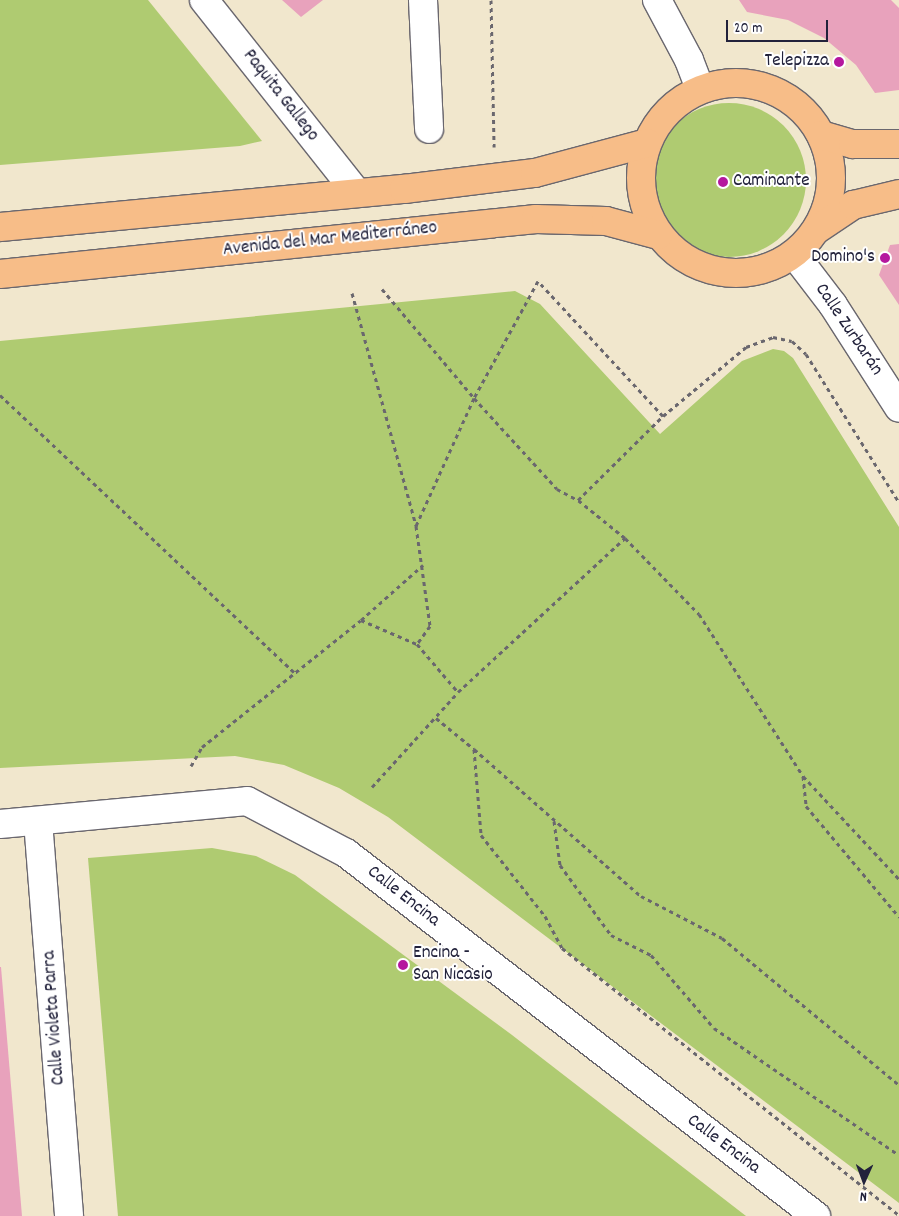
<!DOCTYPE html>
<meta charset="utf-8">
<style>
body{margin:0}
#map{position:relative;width:899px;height:1216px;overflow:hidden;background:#f1e7cd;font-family:Dekko,sans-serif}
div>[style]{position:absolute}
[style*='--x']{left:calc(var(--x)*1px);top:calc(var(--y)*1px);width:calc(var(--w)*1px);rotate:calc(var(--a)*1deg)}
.green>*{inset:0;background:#afcb71}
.round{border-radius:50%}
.building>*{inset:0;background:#e8a2bc}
.path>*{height:3px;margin-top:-1.5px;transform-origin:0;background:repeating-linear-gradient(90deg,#6a676e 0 4px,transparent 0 8px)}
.roads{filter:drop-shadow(1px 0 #6a676e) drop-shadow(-1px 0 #6a676e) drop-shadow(0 1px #6a676e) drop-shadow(0 -1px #6a676e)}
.street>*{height:28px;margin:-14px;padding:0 14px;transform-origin:14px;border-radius:14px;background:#fff}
.primary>*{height:28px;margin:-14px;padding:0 14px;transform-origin:14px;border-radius:14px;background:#f7bd88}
.primary>.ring{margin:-14px;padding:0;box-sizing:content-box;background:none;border:28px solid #f7bd88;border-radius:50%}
.dots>*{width:14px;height:14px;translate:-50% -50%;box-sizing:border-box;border:2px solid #fff;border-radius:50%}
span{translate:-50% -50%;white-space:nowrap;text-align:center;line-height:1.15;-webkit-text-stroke:4px #fff;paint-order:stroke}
.poi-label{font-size:19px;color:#22223b}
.right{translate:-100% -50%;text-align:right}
.left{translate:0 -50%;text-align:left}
.street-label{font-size:19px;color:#22223b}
.north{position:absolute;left:839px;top:1156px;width:50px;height:50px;-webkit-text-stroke:4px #fff;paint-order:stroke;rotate:182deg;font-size:14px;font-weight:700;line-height:20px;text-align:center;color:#22223b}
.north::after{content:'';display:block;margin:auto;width:18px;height:22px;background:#22223b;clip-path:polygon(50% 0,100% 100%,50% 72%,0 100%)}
.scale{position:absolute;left:726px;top:20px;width:102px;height:22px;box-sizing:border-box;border:2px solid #22223b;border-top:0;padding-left:6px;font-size:15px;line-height:18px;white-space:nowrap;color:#22223b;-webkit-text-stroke:4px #fff;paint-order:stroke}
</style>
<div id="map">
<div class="green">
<i style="clip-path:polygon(0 0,148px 0,262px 141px,240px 146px,0 165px)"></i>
<i class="round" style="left:652px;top:103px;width:154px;height:154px"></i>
<i style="clip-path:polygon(515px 291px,540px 304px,660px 434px,742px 361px,773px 349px,784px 351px,793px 358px,899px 527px,899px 1203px,388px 817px,339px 788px,284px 765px,235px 756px,0 768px,0 341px)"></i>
<i style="clip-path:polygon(212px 848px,256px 856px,295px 875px,512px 1035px,746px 1216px,118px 1216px,88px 858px)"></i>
</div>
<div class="building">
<i style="clip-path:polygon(282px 0,323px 0,301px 17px)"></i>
<i style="clip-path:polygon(739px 0,891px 0,899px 8px,899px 90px,875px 93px,856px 65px,824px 38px,788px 20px,747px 12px)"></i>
<i style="clip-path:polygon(899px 244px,899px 305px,879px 275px,890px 245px)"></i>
<i style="clip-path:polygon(0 967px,1px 967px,22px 1216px,0 1216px)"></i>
</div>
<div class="path">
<i style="--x:491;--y:0;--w:147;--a:88.8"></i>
<i style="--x:382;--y:289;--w:143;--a:49.8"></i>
<i style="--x:474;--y:398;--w:123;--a:47.6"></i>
<i style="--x:557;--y:489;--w:24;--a:28"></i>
<i style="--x:352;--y:293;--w:242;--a:74.6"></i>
<i style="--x:0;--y:395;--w:404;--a:43.3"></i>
<i style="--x:663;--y:416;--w:108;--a:-39.7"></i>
<i style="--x:746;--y:347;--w:29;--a:-20"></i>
<i style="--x:773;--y:337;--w:19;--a:12"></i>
<i style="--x:792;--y:341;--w:19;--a:43"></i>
<i style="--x:806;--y:354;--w:175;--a:57.9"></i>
<i style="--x:625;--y:538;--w:106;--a:45.8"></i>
<i style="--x:699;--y:614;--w:193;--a:57.3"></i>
<i style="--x:803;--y:776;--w:141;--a:47"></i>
<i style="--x:361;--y:620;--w:61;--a:23.2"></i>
<i style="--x:417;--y:644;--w:63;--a:49.5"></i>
<i style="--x:436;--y:718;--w:49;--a:39.2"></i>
<i style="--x:474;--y:749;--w:86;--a:85.3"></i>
<i style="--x:481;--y:835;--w:103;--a:51.7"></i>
<i style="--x:545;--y:916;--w:36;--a:62"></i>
<i style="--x:562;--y:948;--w:430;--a:38.4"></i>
<i style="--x:474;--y:749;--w:222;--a:41.4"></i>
<i style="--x:641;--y:896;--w:91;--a:27.4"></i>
<i style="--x:722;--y:938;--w:230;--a:39.7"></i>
<i style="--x:191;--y:766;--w:22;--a:-60"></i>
<i style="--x:202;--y:747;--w:203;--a:-38.6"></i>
<i style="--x:361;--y:620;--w:83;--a:-41.6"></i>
<i style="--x:803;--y:776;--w:30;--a:84"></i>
<i style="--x:806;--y:806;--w:145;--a:50"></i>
<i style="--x:372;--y:787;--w:128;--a:-47.8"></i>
<i style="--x:458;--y:692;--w:227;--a:-42.7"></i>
<i style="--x:625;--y:538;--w:60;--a:-141"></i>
<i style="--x:578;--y:500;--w:120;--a:-44.7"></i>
<i style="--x:663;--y:416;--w:184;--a:-132.8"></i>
<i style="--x:538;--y:281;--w:133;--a:118.7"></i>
<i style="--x:474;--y:398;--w:141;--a:114.4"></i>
<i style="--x:416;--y:526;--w:101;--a:82"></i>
<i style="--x:430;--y:626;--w:22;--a:126"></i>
<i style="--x:554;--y:821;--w:44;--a:82.2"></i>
<i style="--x:560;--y:865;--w:87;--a:53.9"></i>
<i style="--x:611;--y:935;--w:45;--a:26.6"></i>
<i style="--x:651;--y:955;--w:96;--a:49.2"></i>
<i style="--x:714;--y:1028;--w:224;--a:34.5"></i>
</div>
<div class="roads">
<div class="street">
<i style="--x:204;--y:0;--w:245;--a:51.6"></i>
<i style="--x:423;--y:0;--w:129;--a:87.3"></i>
<i style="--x:657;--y:0;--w:68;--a:61.9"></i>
<i style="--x:689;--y:60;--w:31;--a:69"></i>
<i style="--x:794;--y:254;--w:64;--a:52.6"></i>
<i style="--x:833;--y:305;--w:122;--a:57.3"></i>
<i style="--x:38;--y:821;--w:396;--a:85.5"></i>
<i style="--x:0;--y:824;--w:248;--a:-5.3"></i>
<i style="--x:247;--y:801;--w:112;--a:27.7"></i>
<i style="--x:346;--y:853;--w:594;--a:37.68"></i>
</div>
<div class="primary">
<i class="ring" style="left:641px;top:83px;width:162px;height:162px"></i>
<i style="--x:821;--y:135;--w:33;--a:16"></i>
<i style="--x:853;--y:144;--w:46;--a:0"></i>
<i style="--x:0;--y:227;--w:406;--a:-5.4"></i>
<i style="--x:404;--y:189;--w:132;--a:-7"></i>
<i style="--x:535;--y:173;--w:116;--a:-15"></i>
<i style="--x:816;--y:230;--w:45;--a:-34"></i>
<i style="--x:853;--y:205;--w:47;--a:-13.4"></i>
<i style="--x:0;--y:274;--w:539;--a:-5.86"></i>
<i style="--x:536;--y:219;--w:70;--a:1.6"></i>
<i style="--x:606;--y:221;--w:54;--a:15.1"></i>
</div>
</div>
<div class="dots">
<i style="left:839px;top:62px;background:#b5179e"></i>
<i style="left:723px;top:182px;background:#b5179e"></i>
<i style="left:885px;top:258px;background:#b5179e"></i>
<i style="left:403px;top:965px;background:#b5179e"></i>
</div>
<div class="poi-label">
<span class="right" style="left:829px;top:62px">Telepizza</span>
<span class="left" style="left:733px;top:182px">Caminante</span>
<span class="right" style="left:875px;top:258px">Domino's</span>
<span class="left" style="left:413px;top:965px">Encina -<br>San Nicasio</span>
</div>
<div class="street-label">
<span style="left:280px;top:96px;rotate:52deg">Paquita Gallego</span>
<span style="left:330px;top:240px;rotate:-6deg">Avenida del Mar Mediterráneo</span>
<span style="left:848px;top:330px;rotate:56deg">Calle Zurbarán</span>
<span style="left:403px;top:897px;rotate:38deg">Calle Encina</span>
<span style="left:55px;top:1018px;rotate:-94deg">Calle Violeta Parra</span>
<span style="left:723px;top:1145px;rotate:37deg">Calle Encina</span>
</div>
<div class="north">N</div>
<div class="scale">20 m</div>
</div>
